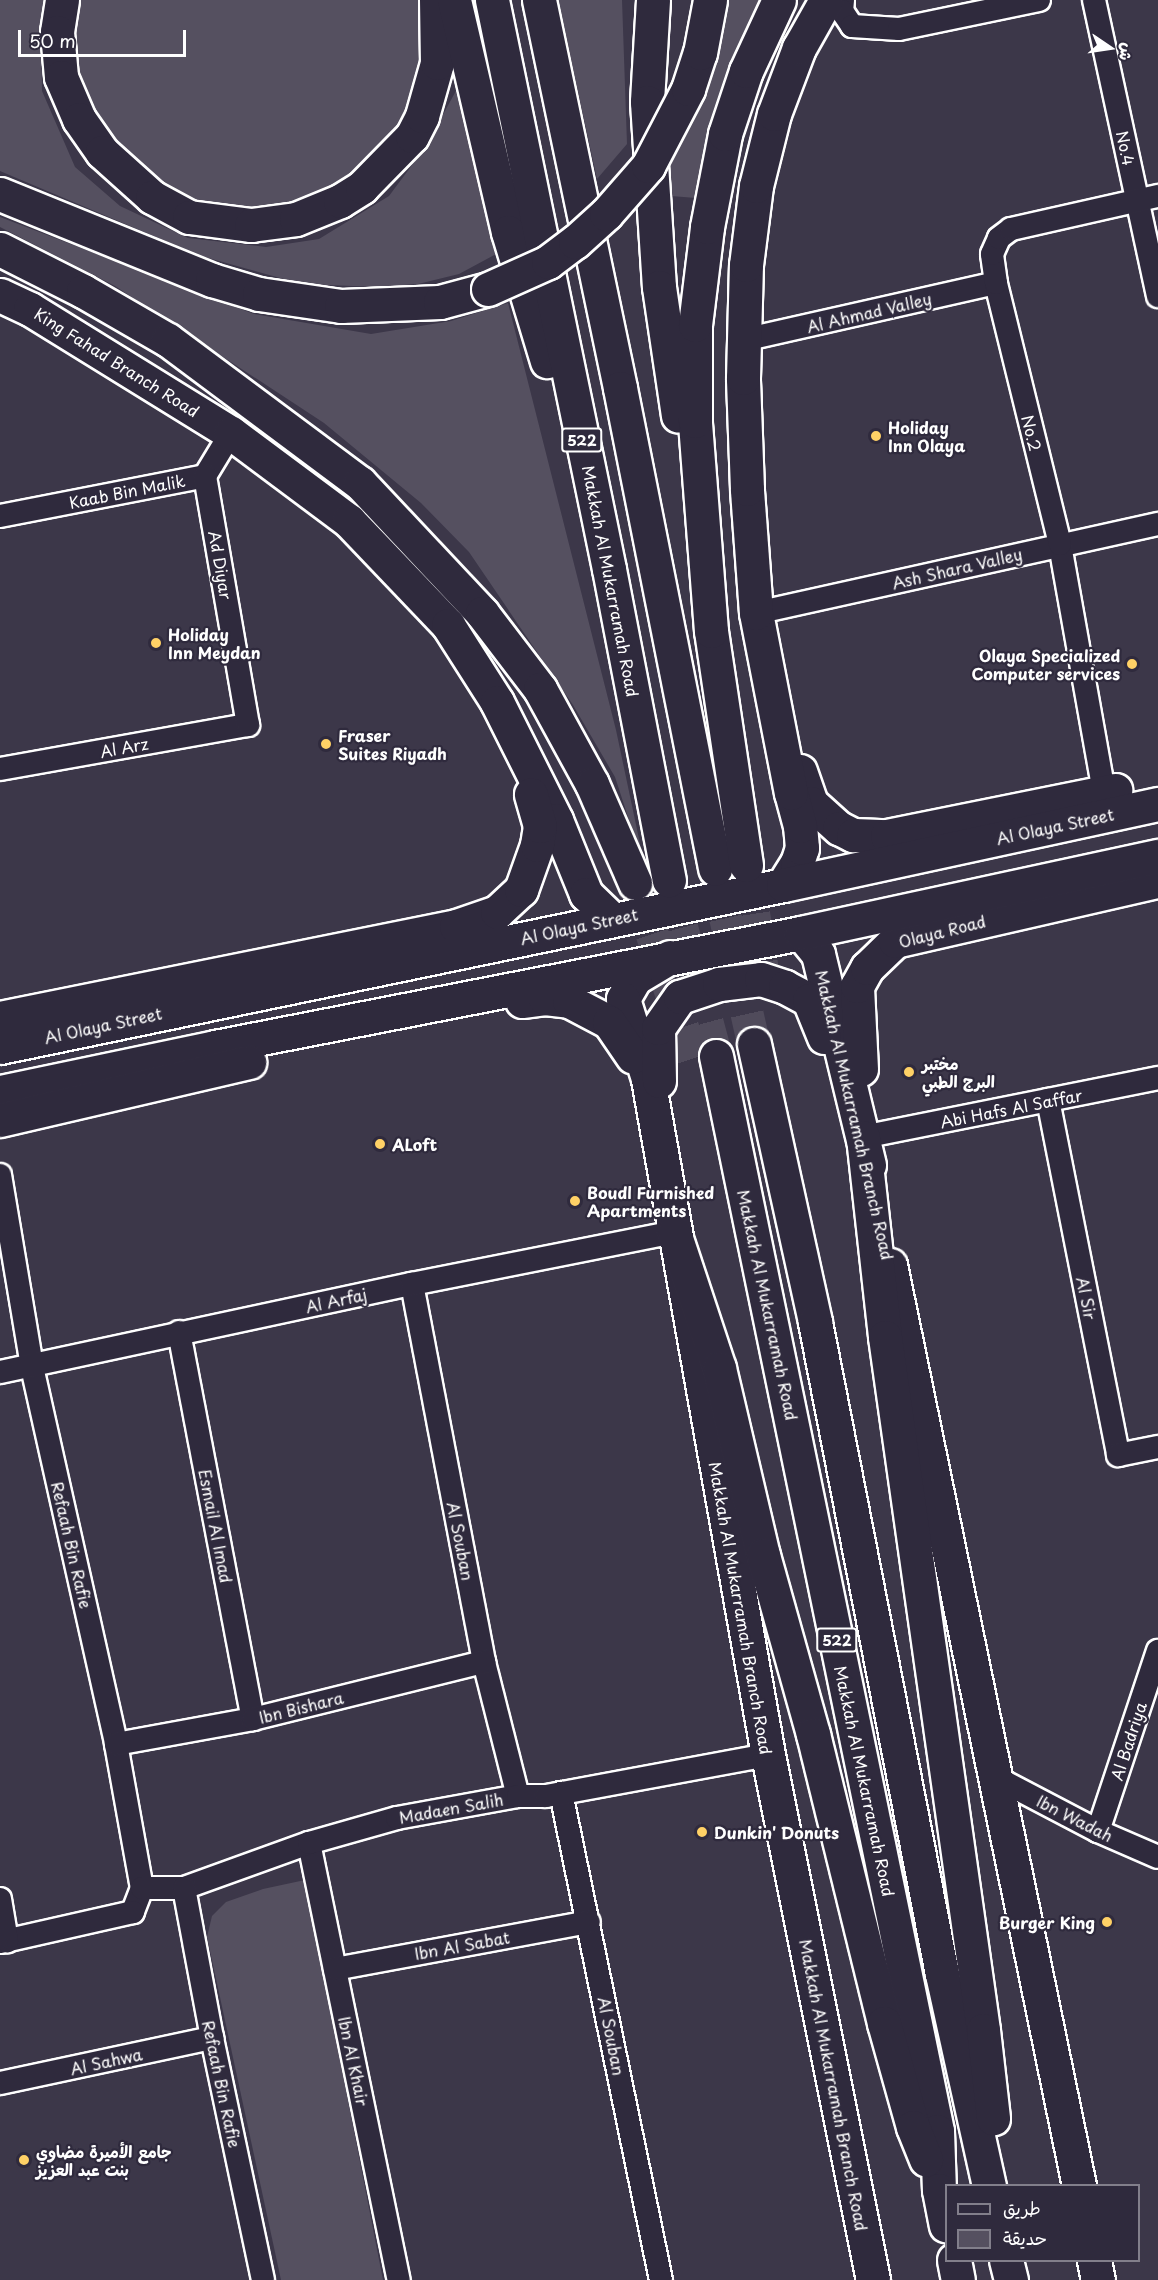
<!DOCTYPE html>
<meta charset="utf-8">
<style>
body{margin:0}
#map{position:relative;width:1158px;height:2280px;overflow:hidden;background:#3c3749;font-family:"Playpen Sans","Playpen Sans Arabic",sans-serif}
div>[style]{position:absolute}
[style*='--x']{left:calc(var(--x)*1px);top:calc(var(--y)*1px);width:calc(var(--w)*1px);rotate:calc(var(--a)*1deg)}
.green>*{inset:0;background:#555060}
.highway-tunnel>*{height:33px;margin-top:-16.5px;transform-origin:0;background:repeating-linear-gradient(90deg,#504b5b 0 33px,transparent 0 49px)}
.roads{filter:drop-shadow(2px 0 #fff) drop-shadow(-2px 0 #fff) drop-shadow(0 2px #fff) drop-shadow(0 -2px #fff)}
.street>*{height:22px;margin:-11px;padding:0 11px;transform-origin:11px;border-radius:11px;background:#2f2a3d}
.primary>*{height:33px;margin:-16.5px;padding:0 16.5px;transform-origin:16.5px;border-radius:16.5px;background:#2f2a3d}
.highway>*{height:33px;margin:-16.5px;padding:0 16.5px;transform-origin:16.5px;border-radius:16.5px;background:#2f2a3d}
.bridges{filter:drop-shadow(2px 0 #fff) drop-shadow(-2px 0 #fff) drop-shadow(0 2px #fff) drop-shadow(0 -2px #fff)}
.highway-bridge>*{height:33px;margin:-16.5px;padding:0 16.5px;transform-origin:16.5px;border-radius:16.5px;background:#2f2a3d}
.dots>*{width:16px;height:16px;translate:-50% -50%;box-sizing:border-box;border:3px solid #2f2a3d;border-radius:50%}
span{translate:-50% -50%;white-space:nowrap;text-align:center;line-height:1.15;-webkit-text-stroke:4.5px #2f2a3d;paint-order:stroke}
.shield-label span{padding:2px 4px;background:#2f2a3d;border:2px solid;border-radius:4px;-webkit-text-stroke-width:0}
.shield-label{font-size:15px;color:#fff;font-weight:700}
.street-label{font-size:16px;color:#fff}
.poi-label{font-size:16px;color:#fff;font-weight:700}
.left{translate:0 -50%;text-align:left}
.right{translate:-100% -50%;text-align:right}
.legend{position:absolute;left:945px;top:2184px;width:195px;height:78px;box-sizing:border-box;background:#2f2a3d;border:2px solid #827f8b;margin:0;padding:8px 10px;list-style:none;font-size:18px;color:#fff}
.legend li{display:flex;align-items:center;gap:12px;height:30px}
.legend b{width:30px;border:2px solid #827f8b}
.north{position:absolute;left:1080px;top:18px;width:60px;height:60px;-webkit-text-stroke:4px #2f2a3d;paint-order:stroke;rotate:103deg;font-size:16px;font-weight:700;line-height:24px;text-align:center;color:#fff}
.north::after{content:'';display:block;margin:auto;width:21px;height:27px;background:#fff;clip-path:polygon(50% 0,100% 100%,50% 72%,0 100%)}
.scale{position:absolute;left:18px;top:30px;width:168px;height:27px;box-sizing:border-box;border:3px solid #fff;border-top:0;padding-left:8px;font-size:18px;line-height:21px;white-space:nowrap;color:#fff;-webkit-text-stroke:4px #2f2a3d;paint-order:stroke}
</style>
<div id="map">
<div class="green">
<i style="clip-path:polygon(0 0,45px 0,41px 20px,42px 91px,75px 167px,120px 206px,188px 238px,266px 247px,319px 239px,389px 196px,424px 149px,457px 89px,498px 253px,459px 274px,418px 284px,378px 287px,302px 284px,201px 256px,0 171px)"></i>
<i style="clip-path:polygon(75px 0,420px 0,421px 71px,403px 123px,350px 185px,247px 219px,144px 187px,79px 100px,71px 19px)"></i>
<i style="clip-path:polygon(558px 0,622px 0,627px 144px,597px 179px)"></i>
<i style="clip-path:polygon(722px 0,764px 0,744px 34px,706px 149px,696px 198px,671px 196px,669px 155px)"></i>
<i style="clip-path:polygon(0 217px,254px 314px,371px 334px,451px 321px,508px 303px,616px 730px,646px 872px,615px 777px,573px 705px,469px 552px,421px 503px,324px 423px,115px 286px,0 227px)"></i>
<i style="clip-path:polygon(305px 1880px,383px 2280px,281px 2280px,207px 1937px,212px 1916px,226px 1902px,263px 1889px)"></i>
</div>
<div class="highway-tunnel">
<i style="--x:746;--y:865;--w:143;--a:81.1"></i>
<i style="--x:715;--y:870;--w:178;--a:77.4"></i>
<i style="--x:669;--y:880;--w:182;--a:75"></i>
<i style="--x:637;--y:887;--w:181;--a:72"></i>
</div>
<div class="roads">
<div class="street">
<i style="--x:843;--y:0;--w:11;--a:95"></i>
<i style="--x:842;--y:11;--w:18;--a:56"></i>
<i style="--x:852;--y:26;--w:47;--a:3.7"></i>
<i style="--x:899;--y:29;--w:143;--a:-11.7"></i>
<i style="--x:1094;--y:0;--w:303;--a:77.8"></i>
<i style="--x:743;--y:340;--w:259;--a:-12.7"></i>
<i style="--x:0;--y:516;--w:209;--a:-11"></i>
<i style="--x:205;--y:476;--w:50;--a:-58.8"></i>
<i style="--x:756;--y:613;--w:412;--a:-12.5"></i>
<i style="--x:0;--y:769;--w:252;--a:-10.1"></i>
<i style="--x:248;--y:725;--w:253;--a:-99.8"></i>
<i style="--x:1104;--y:792;--w:252;--a:-100.1"></i>
<i style="--x:1060;--y:544;--w:269;--a:-103.8"></i>
<i style="--x:996;--y:283;--w:29;--a:-98"></i>
<i style="--x:992;--y:254;--w:17;--a:-66"></i>
<i style="--x:999;--y:238;--w:15;--a:-37"></i>
<i style="--x:1011;--y:229;--w:151;--a:-12.7"></i>
<i style="--x:1048;--y:1100;--w:362;--a:78.8"></i>
<i style="--x:1118;--y:1455;--w:41;--a:-11.3"></i>
<i style="--x:863;--y:1137;--w:301;--a:-11.3"></i>
<i style="--x:0;--y:1175;--w:195;--a:80.5"></i>
<i style="--x:32;--y:1367;--w:386;--a:77.4"></i>
<i style="--x:116;--y:1744;--w:146;--a:79.8"></i>
<i style="--x:142;--y:1888;--w:26;--a:111"></i>
<i style="--x:133;--y:1912;--w:136;--a:167.3"></i>
<i style="--x:412;--y:1284;--w:385;--a:79.2"></i>
<i style="--x:484;--y:1662;--w:138;--a:75.8"></i>
<i style="--x:179;--y:1332;--w:394;--a:79.2"></i>
<i style="--x:0;--y:1372;--w:421;--a:-12.1"></i>
<i style="--x:412;--y:1284;--w:267;--a:-11.2"></i>
<i style="--x:116;--y:1744;--w:139;--a:-10.3"></i>
<i style="--x:253;--y:1719;--w:238;--a:-13.9"></i>
<i style="--x:993;--y:1776;--w:119;--a:27.6"></i>
<i style="--x:1098;--y:1831;--w:65;--a:23.4"></i>
<i style="--x:561;--y:1793;--w:497;--a:78.4"></i>
<i style="--x:1098;--y:1831;--w:190;--a:-71.6"></i>
<i style="--x:309;--y:1843;--w:446;--a:78.4"></i>
<i style="--x:142;--y:1888;--w:42;--a:0"></i>
<i style="--x:184;--y:1888;--w:133;--a:-19.8"></i>
<i style="--x:309;--y:1843;--w:91;--a:-15.9"></i>
<i style="--x:397;--y:1818;--w:123;--a:-10.3"></i>
<i style="--x:518;--y:1796;--w:28;--a:0"></i>
<i style="--x:546;--y:1796;--w:226;--a:-10.5"></i>
<i style="--x:184;--y:1888;--w:153;--a:79.4"></i>
<i style="--x:212;--y:2038;--w:247;--a:78.1"></i>
<i style="--x:0;--y:1899;--w:43;--a:80.5"></i>
<i style="--x:335;--y:1969;--w:258;--a:-10.5"></i>
<i style="--x:0;--y:2083;--w:217;--a:-12"></i>
</div>
<div class="primary">
<i style="--x:0;--y:295;--w:33;--a:25"></i>
<i style="--x:30;--y:309;--w:236;--a:31.7"></i>
<i style="--x:231;--y:433;--w:147;--a:36.7"></i>
<i style="--x:349;--y:521;--w:144;--a:46.4"></i>
<i style="--x:448;--y:625;--w:91;--a:57.5"></i>
<i style="--x:497;--y:702;--w:132;--a:63.4"></i>
<i style="--x:556;--y:820;--w:80;--a:67.9"></i>
<i style="--x:586;--y:894;--w:36;--a:44"></i>
<i style="--x:800;--y:771;--w:34;--a:71"></i>
<i style="--x:811;--y:803;--w:38;--a:42"></i>
<i style="--x:839;--y:828;--w:16;--a:27"></i>
<i style="--x:853;--y:835;--w:34;--a:2"></i>
<i style="--x:887;--y:836;--w:233;--a:-11.4"></i>
<i style="--x:783;--y:885;--w:26;--a:-58"></i>
<i style="--x:797;--y:863;--w:16;--a:-72"></i>
<i style="--x:802;--y:848;--w:22;--a:-95"></i>
<i style="--x:800;--y:826;--w:34;--a:-105"></i>
<i style="--x:791;--y:793;--w:183;--a:-101"></i>
<i style="--x:756;--y:613;--w:124;--a:-94.2"></i>
<i style="--x:747;--y:489;--w:111;--a:-92.1"></i>
<i style="--x:743;--y:378;--w:113;--a:-88.5"></i>
<i style="--x:746;--y:265;--w:80;--a:-82.8"></i>
<i style="--x:756;--y:186;--w:74;--a:-76"></i>
<i style="--x:774;--y:114;--w:71;--a:-69.3"></i>
<i style="--x:799;--y:48;--w:55;--a:-60.6"></i>
<i style="--x:801;--y:933;--w:27;--a:51"></i>
<i style="--x:818;--y:954;--w:217;--a:76.4"></i>
<i style="--x:670;--y:957;--w:41;--a:149"></i>
<i style="--x:635;--y:978;--w:24;--a:120"></i>
<i style="--x:623;--y:999;--w:84;--a:72.6"></i>
<i style="--x:648;--y:1079;--w:687;--a:79.93"></i>
<i style="--x:768;--y:1755;--w:535;--a:78.69"></i>
<i style="--x:522;--y:1001;--w:23;--a:-7"></i>
<i style="--x:545;--y:998;--w:24;--a:7"></i>
<i style="--x:569;--y:1001;--w:45;--a:27.7"></i>
<i style="--x:609;--y:1022;--w:42;--a:55.6"></i>
<i style="--x:0;--y:1018;--w:465;--a:-11.4"></i>
<i style="--x:456;--y:926;--w:43;--a:-18.9"></i>
<i style="--x:497;--y:912;--w:33;--a:-43"></i>
<i style="--x:521;--y:890;--w:48;--a:-70.4"></i>
<i style="--x:537;--y:845;--w:19;--a:-81"></i>
<i style="--x:540;--y:826;--w:33;--a:-106"></i>
<i style="--x:0;--y:1047;--w:800;--a:-11.69"></i>
<i style="--x:783;--y:885;--w:384;--a:-12.2"></i>
<i style="--x:861;--y:1069;--w:83;--a:-92.8"></i>
<i style="--x:857;--y:986;--w:21;--a:-61"></i>
<i style="--x:867;--y:968;--w:39;--a:-44"></i>
<i style="--x:895;--y:941;--w:270;--a:-12.9"></i>
<i style="--x:659;--y:1081;--w:53;--a:-91.1"></i>
<i style="--x:658;--y:1028;--w:38;--a:-55"></i>
<i style="--x:680;--y:997;--w:41;--a:-18.4"></i>
<i style="--x:719;--y:984;--w:42;--a:-6.8"></i>
<i style="--x:761;--y:979;--w:25;--a:18"></i>
<i style="--x:785;--y:987;--w:27;--a:28"></i>
<i style="--x:809;--y:1000;--w:40;--a:68"></i>
<i style="--x:0;--y:1092;--w:220;--a:-11.8"></i>
<i style="--x:215;--y:1047;--w:597;--a:-11.01"></i>
<i style="--x:801;--y:933;--w:365;--a:-12.2"></i>
<i style="--x:0;--y:1120;--w:256;--a:-13.1"></i>
<i style="--x:890;--y:1265;--w:940;--a:78.4"></i>
<i style="--x:1094;--y:2260;--w:20;--a:79"></i>
</div>
<div class="highway">
<i style="--x:62;--y:0;--w:32;--a:99"></i>
<i style="--x:57;--y:32;--w:45;--a:84.9"></i>
<i style="--x:61;--y:77;--w:46;--a:66.8"></i>
<i style="--x:79;--y:119;--w:40;--a:55.1"></i>
<i style="--x:102;--y:152;--w:67;--a:42"></i>
<i style="--x:152;--y:197;--w:42;--a:28.4"></i>
<i style="--x:189;--y:217;--w:63;--a:7.4"></i>
<i style="--x:251;--y:225;--w:45;--a:-7.6"></i>
<i style="--x:296;--y:219;--w:48;--a:-22.2"></i>
<i style="--x:340;--y:201;--w:26;--a:-32"></i>
<i style="--x:362;--y:187;--w:71;--a:-45.6"></i>
<i style="--x:412;--y:136;--w:22;--a:-63"></i>
<i style="--x:422;--y:116;--w:55;--a:-74.2"></i>
<i style="--x:437;--y:63;--w:63;--a:-90.9"></i>
<i style="--x:454;--y:0;--w:238;--a:76.9"></i>
<i style="--x:508;--y:232;--w:135;--a:73.2"></i>
<i style="--x:492;--y:0;--w:581;--a:78.38"></i>
<i style="--x:609;--y:569;--w:317;--a:79.1"></i>
<i style="--x:539;--y:0;--w:396;--a:78.2"></i>
<i style="--x:620;--y:388;--w:490;--a:78.8"></i>
<i style="--x:653;--y:0;--w:102;--a:93.4"></i>
<i style="--x:647;--y:102;--w:185;--a:86.3"></i>
<i style="--x:659;--y:287;--w:130;--a:81.6"></i>
<i style="--x:0;--y:194;--w:229;--a:22.1"></i>
<i style="--x:212;--y:280;--w:49;--a:16.6"></i>
<i style="--x:259;--y:294;--w:83;--a:8.3"></i>
<i style="--x:341;--y:306;--w:99;--a:-2.3"></i>
<i style="--x:440;--y:302;--w:50;--a:-15.2"></i>
<i style="--x:0;--y:249;--w:93;--a:26.8"></i>
<i style="--x:83;--y:291;--w:98;--a:30"></i>
<i style="--x:168;--y:340;--w:239;--a:36.7"></i>
<i style="--x:360;--y:483;--w:178;--a:46.8"></i>
<i style="--x:482;--y:613;--w:96;--a:52.7"></i>
<i style="--x:540;--y:689;--w:108;--a:61.3"></i>
<i style="--x:592;--y:784;--w:108;--a:66.5"></i>
<i style="--x:746;--y:865;--w:237;--a:-98.5"></i>
<i style="--x:711;--y:631;--w:211;--a:-94.4"></i>
<i style="--x:695;--y:421;--w:96;--a:-90"></i>
<i style="--x:695;--y:325;--w:99;--a:-83"></i>
<i style="--x:707;--y:227;--w:95;--a:-79"></i>
<i style="--x:725;--y:134;--w:66;--a:-71.6"></i>
<i style="--x:746;--y:71;--w:78;--a:-65.1"></i>
<i style="--x:754;--y:1044;--w:285;--a:77.6"></i>
<i style="--x:815;--y:1322;--w:664;--a:78.98"></i>
<i style="--x:942;--y:1974;--w:217;--a:77.5"></i>
<i style="--x:716;--y:1056;--w:1097;--a:78.38"></i>
<i style="--x:937;--y:2131;--w:59;--a:88.1"></i>
<i style="--x:939;--y:2190;--w:36;--a:79"></i>
<i style="--x:863;--y:1137;--w:201;--a:83.7"></i>
<i style="--x:885;--y:1337;--w:700;--a:81.95"></i>
<i style="--x:983;--y:2030;--w:89;--a:83.5"></i>
<i style="--x:674;--y:1232;--w:143;--a:71.7"></i>
<i style="--x:719;--y:1368;--w:192;--a:76.8"></i>
<i style="--x:763;--y:1555;--w:186;--a:74.4"></i>
<i style="--x:813;--y:1734;--w:298;--a:76.2"></i>
<i style="--x:884;--y:2023;--w:108;--a:74.4"></i>
<i style="--x:913;--y:2127;--w:35;--a:68"></i>
<i style="--x:954;--y:2260;--w:20;--a:79"></i>
<i style="--x:1006;--y:2260;--w:21;--a:76"></i>
</div>
</div>
<div class="bridges">
<div class="highway-bridge">
<i style="--x:488;--y:289;--w:66;--a:-24.2"></i>
<i style="--x:548;--y:262;--w:34;--a:-37"></i>
<i style="--x:575;--y:242;--w:42;--a:-42.1"></i>
<i style="--x:606;--y:214;--w:64;--a:-48.8"></i>
<i style="--x:648;--y:166;--w:87;--a:-62.5"></i>
<i style="--x:688;--y:89;--w:38;--a:-72"></i>
<i style="--x:700;--y:53;--w:54;--a:-79.3"></i>
</div>
</div>
<div class="dots">
<i style="left:876px;top:436px;background:#ffd166"></i>
<i style="left:156px;top:643px;background:#ffd166"></i>
<i style="left:1132px;top:664px;background:#ffd166"></i>
<i style="left:326px;top:744px;background:#ffd166"></i>
<i style="left:909px;top:1072px;background:#ffd166"></i>
<i style="left:380px;top:1144px;background:#ffd166"></i>
<i style="left:575px;top:1201px;background:#ffd166"></i>
<i style="left:702px;top:1832px;background:#ffd166"></i>
<i style="left:1107px;top:1922px;background:#ffd166"></i>
<i style="left:24px;top:2160px;background:#ffd166"></i>
</div>
<div class="shield-label">
<span style="left:582px;top:440px">522</span>
<span style="left:837px;top:1640px">522</span>
</div>
<div class="street-label">
<span style="left:1126px;top:148px;rotate:78deg">No.4</span>
<span style="left:869px;top:312px;rotate:-13deg">Al Ahmad Valley</span>
<span style="left:117px;top:362px;rotate:32deg">King Fahad Branch Road</span>
<span style="left:1032px;top:433px;rotate:76deg">No.2</span>
<span style="left:127px;top:491px;rotate:-11deg">Kaab Bin Malik</span>
<span style="left:221px;top:565px;rotate:80deg">Ad Diyar</span>
<span style="left:957px;top:568px;rotate:-13deg">Ash Shara Valley</span>
<span style="left:611px;top:581px;rotate:79deg">Makkah Al Mukarramah Road</span>
<span style="left:124px;top:747px;rotate:-10deg">Al Arz</span>
<span style="left:1055px;top:826px;rotate:-12deg">Al Olaya Street</span>
<span style="left:579px;top:926px;rotate:-12deg">Al Olaya Street</span>
<span style="left:942px;top:931px;rotate:-14deg">Olaya Road</span>
<span style="left:103px;top:1025px;rotate:-12deg">Al Olaya Street</span>
<span style="left:1011px;top:1108px;rotate:-11deg">Abi Hafs Al Saffar</span>
<span style="left:855px;top:1115px;rotate:77deg">Makkah Al Mukarramah Branch Road</span>
<span style="left:1087px;top:1298px;rotate:79deg">Al Sir</span>
<span style="left:336px;top:1300px;rotate:-12deg">Al Arfaj</span>
<span style="left:768px;top:1305px;rotate:78deg">Makkah Al Mukarramah Road</span>
<span style="left:216px;top:1526px;rotate:79deg">Esmail Al Imad</span>
<span style="left:461px;top:1541px;rotate:79deg">Al Souban</span>
<span style="left:72px;top:1545px;rotate:77deg">Refaah Bin Rafie</span>
<span style="left:741px;top:1608px;rotate:80deg">Makkah Al Mukarramah Branch Road</span>
<span style="left:301px;top:1707px;rotate:-14deg">Ibn Bishara</span>
<span style="left:1128px;top:1741px;rotate:-72deg">Al Badriya</span>
<span style="left:865px;top:1781px;rotate:78deg">Makkah Al Mukarramah Road</span>
<span style="left:451px;top:1808px;rotate:-10deg">Madaen Salih</span>
<span style="left:1075px;top:1818px;rotate:27deg">Ibn Wadah</span>
<span style="left:462px;top:1945px;rotate:-10deg">Ibn Al Sabat</span>
<span style="left:612px;top:2036px;rotate:79deg">Al Souban</span>
<span style="left:106px;top:2061px;rotate:-12deg">Al Sahwa</span>
<span style="left:354px;top:2061px;rotate:78deg">Ibn Al Khair</span>
<span style="left:222px;top:2084px;rotate:78deg">Refaah Bin Rafie</span>
<span style="left:834px;top:2085px;rotate:79deg">Makkah Al Mukarramah Branch Road</span>
</div>
<div class="poi-label">
<span class="left" style="left:888px;top:436px">Holiday<br>Inn Olaya</span>
<span class="left" style="left:168px;top:643px">Holiday<br>Inn Meydan</span>
<span class="right" style="left:1120px;top:664px">Olaya Specialized<br>Computer services</span>
<span class="left" style="left:338px;top:744px">Fraser<br>Suites Riyadh</span>
<span class="left" style="left:922px;top:1072px">مختبر<br>البرج الطبي</span>
<span class="left" style="left:392px;top:1144px">ALoft</span>
<span class="left" style="left:587px;top:1201px">Boudl Furnished<br>Apartments</span>
<span class="left" style="left:714px;top:1832px">Dunkin' Donuts</span>
<span class="right" style="left:1095px;top:1922px">Burger King</span>
<span class="left" style="left:36px;top:2160px">جامع الأميرة مضاوي<br>بنت عبد العزيز</span>
</div>
<ul class="legend">
<li><b style="height:8px;background:#2f2a3d"></b>طريق</li>
<li><b style="height:16px;background:#555060"></b>حديقة</li>
</ul>
<div class="north">ش</div>
<div class="scale">50 m</div>
</div>
